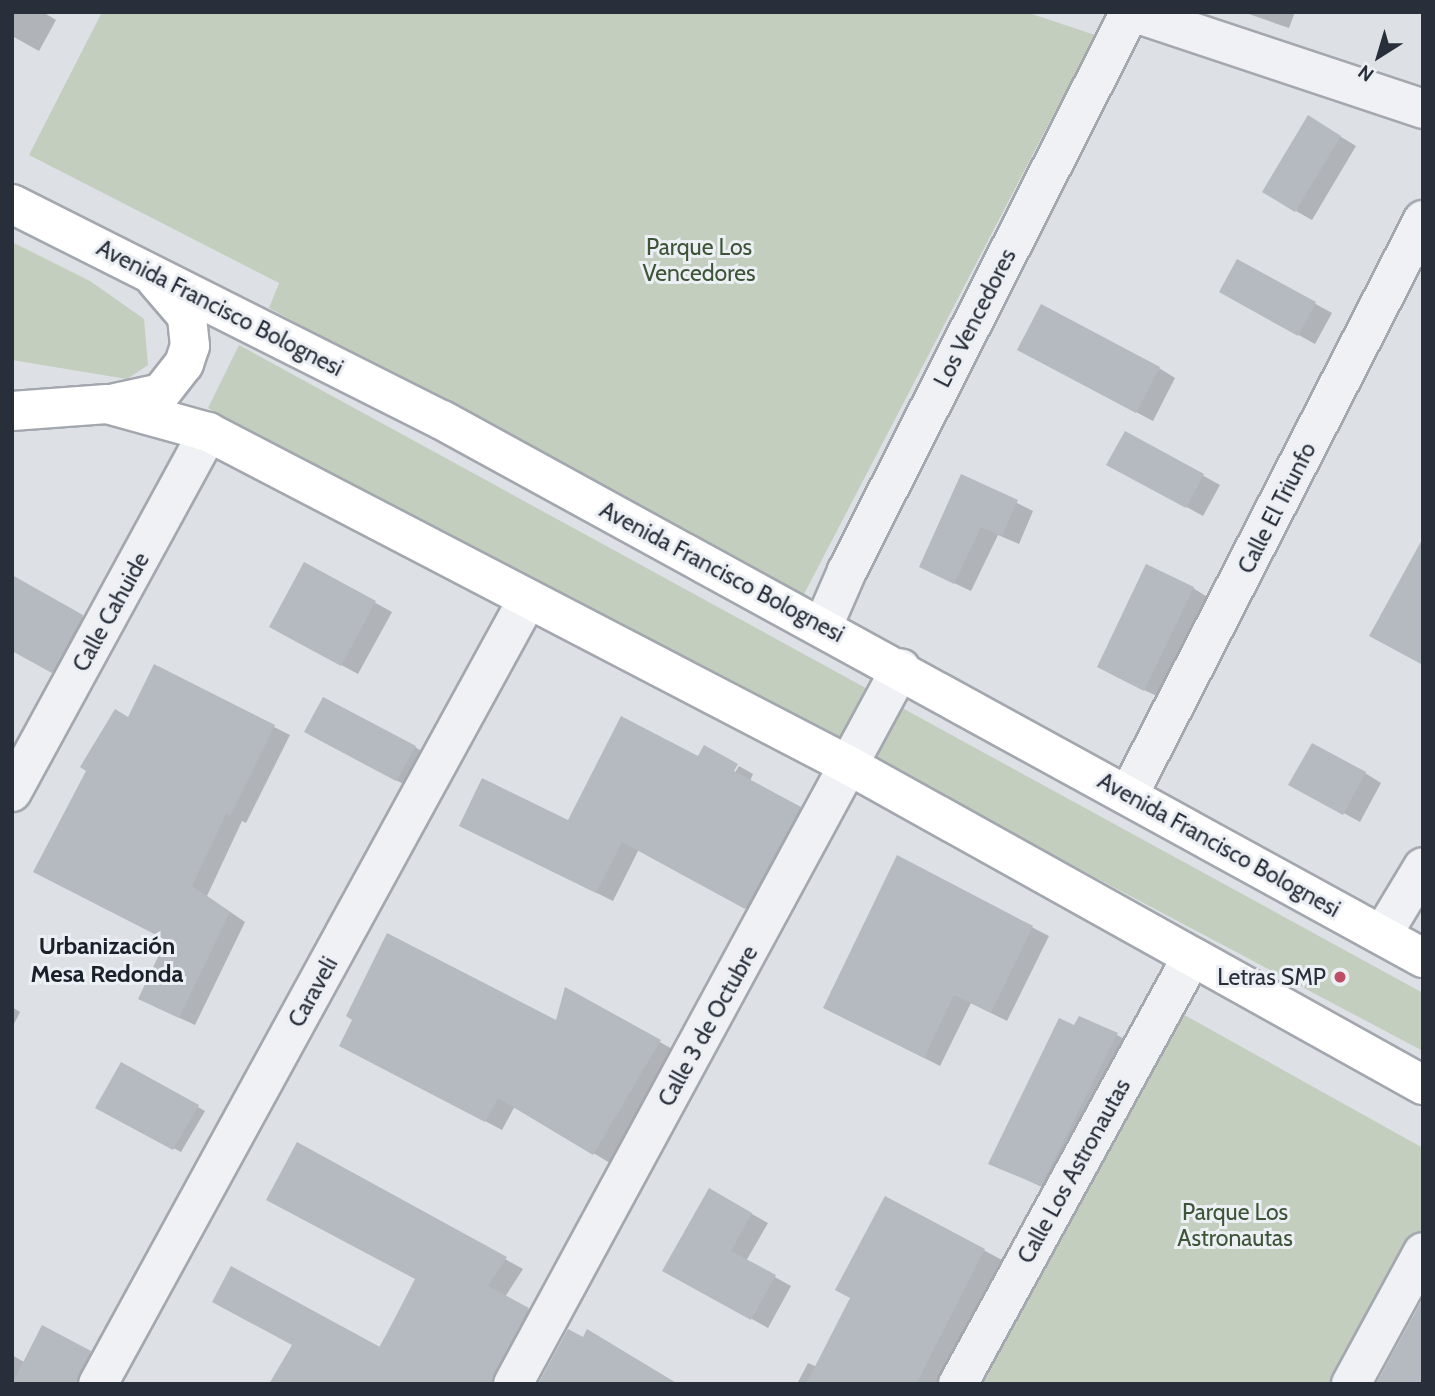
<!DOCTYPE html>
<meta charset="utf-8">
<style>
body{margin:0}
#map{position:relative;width:1435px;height:1396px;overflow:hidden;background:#dde0e5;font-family:Cabin,sans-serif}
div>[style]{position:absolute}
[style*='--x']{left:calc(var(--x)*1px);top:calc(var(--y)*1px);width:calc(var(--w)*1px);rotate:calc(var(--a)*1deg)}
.green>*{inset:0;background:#c3cebf}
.shadow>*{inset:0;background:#0003}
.building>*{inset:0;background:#b5bac1}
.roads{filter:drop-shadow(2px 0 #a3a7ae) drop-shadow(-2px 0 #a3a7ae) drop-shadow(0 2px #a3a7ae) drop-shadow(0 -2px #a3a7ae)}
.street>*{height:38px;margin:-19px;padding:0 19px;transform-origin:19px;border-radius:19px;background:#eff1f4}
.secondary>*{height:38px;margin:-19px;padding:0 19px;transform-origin:19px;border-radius:19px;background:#fff}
.dots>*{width:19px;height:19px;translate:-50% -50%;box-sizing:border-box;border:4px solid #eceff3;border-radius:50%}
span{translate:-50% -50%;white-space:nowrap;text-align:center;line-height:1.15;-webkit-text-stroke:6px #eceff3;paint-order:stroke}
.park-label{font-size:23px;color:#3e5437}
.street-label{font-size:23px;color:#282f3a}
.poi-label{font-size:23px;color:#282f3a}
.right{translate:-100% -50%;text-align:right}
.neighbourhood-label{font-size:24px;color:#1a212a;font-weight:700}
.frame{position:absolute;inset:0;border:14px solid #282f3a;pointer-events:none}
.north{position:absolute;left:1344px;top:21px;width:70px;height:70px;-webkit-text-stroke:5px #eceff3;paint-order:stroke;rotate:217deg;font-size:19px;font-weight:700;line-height:28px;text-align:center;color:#282f3a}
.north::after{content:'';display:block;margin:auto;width:24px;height:32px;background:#282f3a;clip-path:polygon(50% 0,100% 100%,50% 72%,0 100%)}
</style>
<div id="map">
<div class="green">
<i style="clip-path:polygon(102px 12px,1026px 12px,1095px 35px,802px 598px,269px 308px,279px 283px,29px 155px)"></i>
<i style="clip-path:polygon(12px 242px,90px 281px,144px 319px,148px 365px,127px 379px,12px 360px)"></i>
<i style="clip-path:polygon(239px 345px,1423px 993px,1423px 1051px,208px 408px)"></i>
<i style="clip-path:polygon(1172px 1008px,1423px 1148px,1423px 1238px,1343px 1384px,966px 1384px)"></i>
</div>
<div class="shadow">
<i style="clip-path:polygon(12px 12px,43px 12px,56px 20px,39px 51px,12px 36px)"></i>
<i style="clip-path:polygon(1243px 12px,1295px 12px,1289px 28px)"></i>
<i style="clip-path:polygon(1325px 127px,1356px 146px,1312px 220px,1296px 211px)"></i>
<i style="clip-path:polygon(1238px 261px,1332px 313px,1315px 344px,1221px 292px)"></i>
<i style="clip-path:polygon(1036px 359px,1159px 368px,1175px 378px,1153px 421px)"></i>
<i style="clip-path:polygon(1126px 433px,1220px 485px,1203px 516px,1125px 473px)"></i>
<i style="clip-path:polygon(962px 476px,1033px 511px,1019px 544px,998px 535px,971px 591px,937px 575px)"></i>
<i style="clip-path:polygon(305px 564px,392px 612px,358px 674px,288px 636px)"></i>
<i style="clip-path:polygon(12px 577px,99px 626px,69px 681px,12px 649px)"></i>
<i style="clip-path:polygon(1193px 588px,1209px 598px,1161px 698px,1115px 676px)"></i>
<i style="clip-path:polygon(154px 667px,290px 735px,246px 823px,242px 821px,207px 896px,245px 922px,195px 1025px,156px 1007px,168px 940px,128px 719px)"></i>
<i style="clip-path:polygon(322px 741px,415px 747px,431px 757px,413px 789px)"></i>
<i style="clip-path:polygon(739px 766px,753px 774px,750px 781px,816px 817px,762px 917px,639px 849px,613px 901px,478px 834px,569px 822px,731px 779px)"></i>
<i style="clip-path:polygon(1365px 773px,1381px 783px,1360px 822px,1291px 784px)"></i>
<i style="clip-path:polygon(897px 858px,1049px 936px,1007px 1021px,971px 1003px,940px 1066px,842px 1016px)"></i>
<i style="clip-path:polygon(566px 990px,676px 1051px,610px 1163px,515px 1106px,502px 1130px,358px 1054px,557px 1023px)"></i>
<i style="clip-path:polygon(12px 1007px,20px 1012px,12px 1028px)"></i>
<i style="clip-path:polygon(1075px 1027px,1117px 1035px,1130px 1042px,1055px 1193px,990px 1163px)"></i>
<i style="clip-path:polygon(122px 1064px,205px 1111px,181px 1152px,98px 1108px)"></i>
<i style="clip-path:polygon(298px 1144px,523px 1269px,505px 1297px,546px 1319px,514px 1384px,359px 1384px,417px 1279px)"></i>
<i style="clip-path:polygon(709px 1190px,768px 1223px,746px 1261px,791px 1286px,768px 1328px,665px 1270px)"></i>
<i style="clip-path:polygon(886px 1198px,1002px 1260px,946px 1368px,956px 1384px,797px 1384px,808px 1363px,817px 1367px,852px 1298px)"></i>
<i style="clip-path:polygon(43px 1327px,106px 1362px,96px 1384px,12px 1384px,12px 1355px,24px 1362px)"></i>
</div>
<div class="building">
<i style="clip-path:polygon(1308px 115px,1341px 136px,1295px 212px,1262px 192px)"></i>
<i style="clip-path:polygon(1237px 259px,1316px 302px,1298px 336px,1219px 292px)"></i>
<i style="clip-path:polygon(1041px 304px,1160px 367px,1136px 413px,1017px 350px)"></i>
<i style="clip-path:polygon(1125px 431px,1204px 474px,1186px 508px,1106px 465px)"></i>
<i style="clip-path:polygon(961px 474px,1018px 500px,1002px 536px,981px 527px,954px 584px,919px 567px)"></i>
<i style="clip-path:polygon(1423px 538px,1423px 665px,1369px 636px)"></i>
<i style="clip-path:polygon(304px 562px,376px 601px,341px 666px,269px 627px)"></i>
<i style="clip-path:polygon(1146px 564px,1194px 587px,1144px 691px,1097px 667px)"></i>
<i style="clip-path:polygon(12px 575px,83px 615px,52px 673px,12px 651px)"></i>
<i style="clip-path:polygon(154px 664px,275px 725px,230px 816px,226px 814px,192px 886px,230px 912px,179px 1018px,138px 999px,166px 940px,33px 872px,86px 771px,80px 767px,115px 709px,128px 717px)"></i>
<i style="clip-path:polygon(323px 697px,416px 746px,396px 781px,304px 732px)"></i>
<i style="clip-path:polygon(621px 716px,698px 756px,704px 745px,738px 764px,734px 771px,801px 807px,745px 909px,622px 842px,596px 893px,459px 826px,482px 778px,568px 820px)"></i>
<i style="clip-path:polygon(1312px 743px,1366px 772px,1343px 815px,1288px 785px)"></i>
<i style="clip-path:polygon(897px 855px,1033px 926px,991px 1013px,954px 995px,924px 1058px,823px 1008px)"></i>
<i style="clip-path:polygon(387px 933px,556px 1020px,565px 987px,661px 1040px,593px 1155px,498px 1098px,485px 1122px,339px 1046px,352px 1020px,346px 1016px)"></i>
<i style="clip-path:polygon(1079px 1016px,1118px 1033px,1041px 1186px,988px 1164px,1059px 1018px,1074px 1025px)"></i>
<i style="clip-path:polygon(121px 1062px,199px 1105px,173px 1150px,95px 1108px)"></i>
<i style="clip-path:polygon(297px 1142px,507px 1257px,488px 1286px,529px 1308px,491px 1384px,269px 1384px,292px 1345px,212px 1302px,231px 1266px,380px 1347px,415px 1279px,266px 1200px)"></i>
<i style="clip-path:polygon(709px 1188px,752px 1213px,731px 1251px,776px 1275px,751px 1320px,662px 1271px)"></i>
<i style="clip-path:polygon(885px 1196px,985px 1249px,916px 1384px,806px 1384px,850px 1298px,835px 1290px)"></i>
<i style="clip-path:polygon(1423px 1298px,1423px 1384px,1376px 1384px)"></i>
<i style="clip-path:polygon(42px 1325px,91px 1351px,76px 1384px,12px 1384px)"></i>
<i style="clip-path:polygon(568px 1329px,583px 1337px,587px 1329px,678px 1384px,538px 1384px)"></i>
</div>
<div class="roads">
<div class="street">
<i style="--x:1132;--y:12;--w:307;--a:18.4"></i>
<i style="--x:823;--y:626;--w:60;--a:-66.4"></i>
<i style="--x:847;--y:571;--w:627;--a:-63.15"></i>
<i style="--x:12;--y:792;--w:410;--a:-61.4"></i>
<i style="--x:1129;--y:794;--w:645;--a:-62.88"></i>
<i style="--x:1382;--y:935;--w:79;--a:-58.9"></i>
<i style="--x:98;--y:1384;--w:894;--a:-61.31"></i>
<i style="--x:513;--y:1384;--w:814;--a:-61.55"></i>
<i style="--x:958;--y:1384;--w:485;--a:-61.3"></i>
<i style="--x:1351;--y:1384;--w:150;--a:-61.4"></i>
</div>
<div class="secondary">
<i style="--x:12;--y:204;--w:481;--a:26.7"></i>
<i style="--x:442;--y:420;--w:1119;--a:28.74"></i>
<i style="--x:115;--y:403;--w:47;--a:-12.3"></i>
<i style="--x:161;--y:393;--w:37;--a:-52"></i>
<i style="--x:184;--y:364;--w:19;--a:-72"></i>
<i style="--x:190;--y:346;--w:30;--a:-96"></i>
<i style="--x:187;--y:316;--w:48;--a:-130.7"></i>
<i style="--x:12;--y:411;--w:95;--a:-4.2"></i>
<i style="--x:107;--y:404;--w:105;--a:15.5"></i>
<i style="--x:208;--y:432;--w:724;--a:27.49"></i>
<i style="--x:850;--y:766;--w:656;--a:29.11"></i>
</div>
</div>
<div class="dots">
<i style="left:1340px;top:977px;background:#bd4e65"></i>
</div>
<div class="park-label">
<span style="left:699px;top:260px">Parque Los<br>Vencedores</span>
<span style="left:1235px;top:1225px">Parque Los<br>Astronautas</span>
</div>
<div class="street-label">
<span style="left:220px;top:308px;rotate:27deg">Avenida Francisco Bolognesi</span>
<span style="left:975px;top:318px;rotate:-63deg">Los Vencedores</span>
<span style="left:1277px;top:508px;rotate:-63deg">Calle El Triunfo</span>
<span style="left:722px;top:572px;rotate:28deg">Avenida Francisco Bolognesi</span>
<span style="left:111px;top:612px;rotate:-61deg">Calle Cahuide</span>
<span style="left:1219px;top:845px;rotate:29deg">Avenida Francisco Bolognesi</span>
<span style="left:313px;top:992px;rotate:-61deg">Caraveli</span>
<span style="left:708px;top:1026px;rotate:-61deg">Calle 3 de Octubre</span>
<span style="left:1074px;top:1171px;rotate:-61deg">Calle Los Astronautas</span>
</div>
<div class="poi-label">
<span class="right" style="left:1326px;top:977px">Letras SMP</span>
</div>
<div class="neighbourhood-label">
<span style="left:107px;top:960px">Urbanización<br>Mesa Redonda</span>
</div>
<div class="frame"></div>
<div class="north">N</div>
</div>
